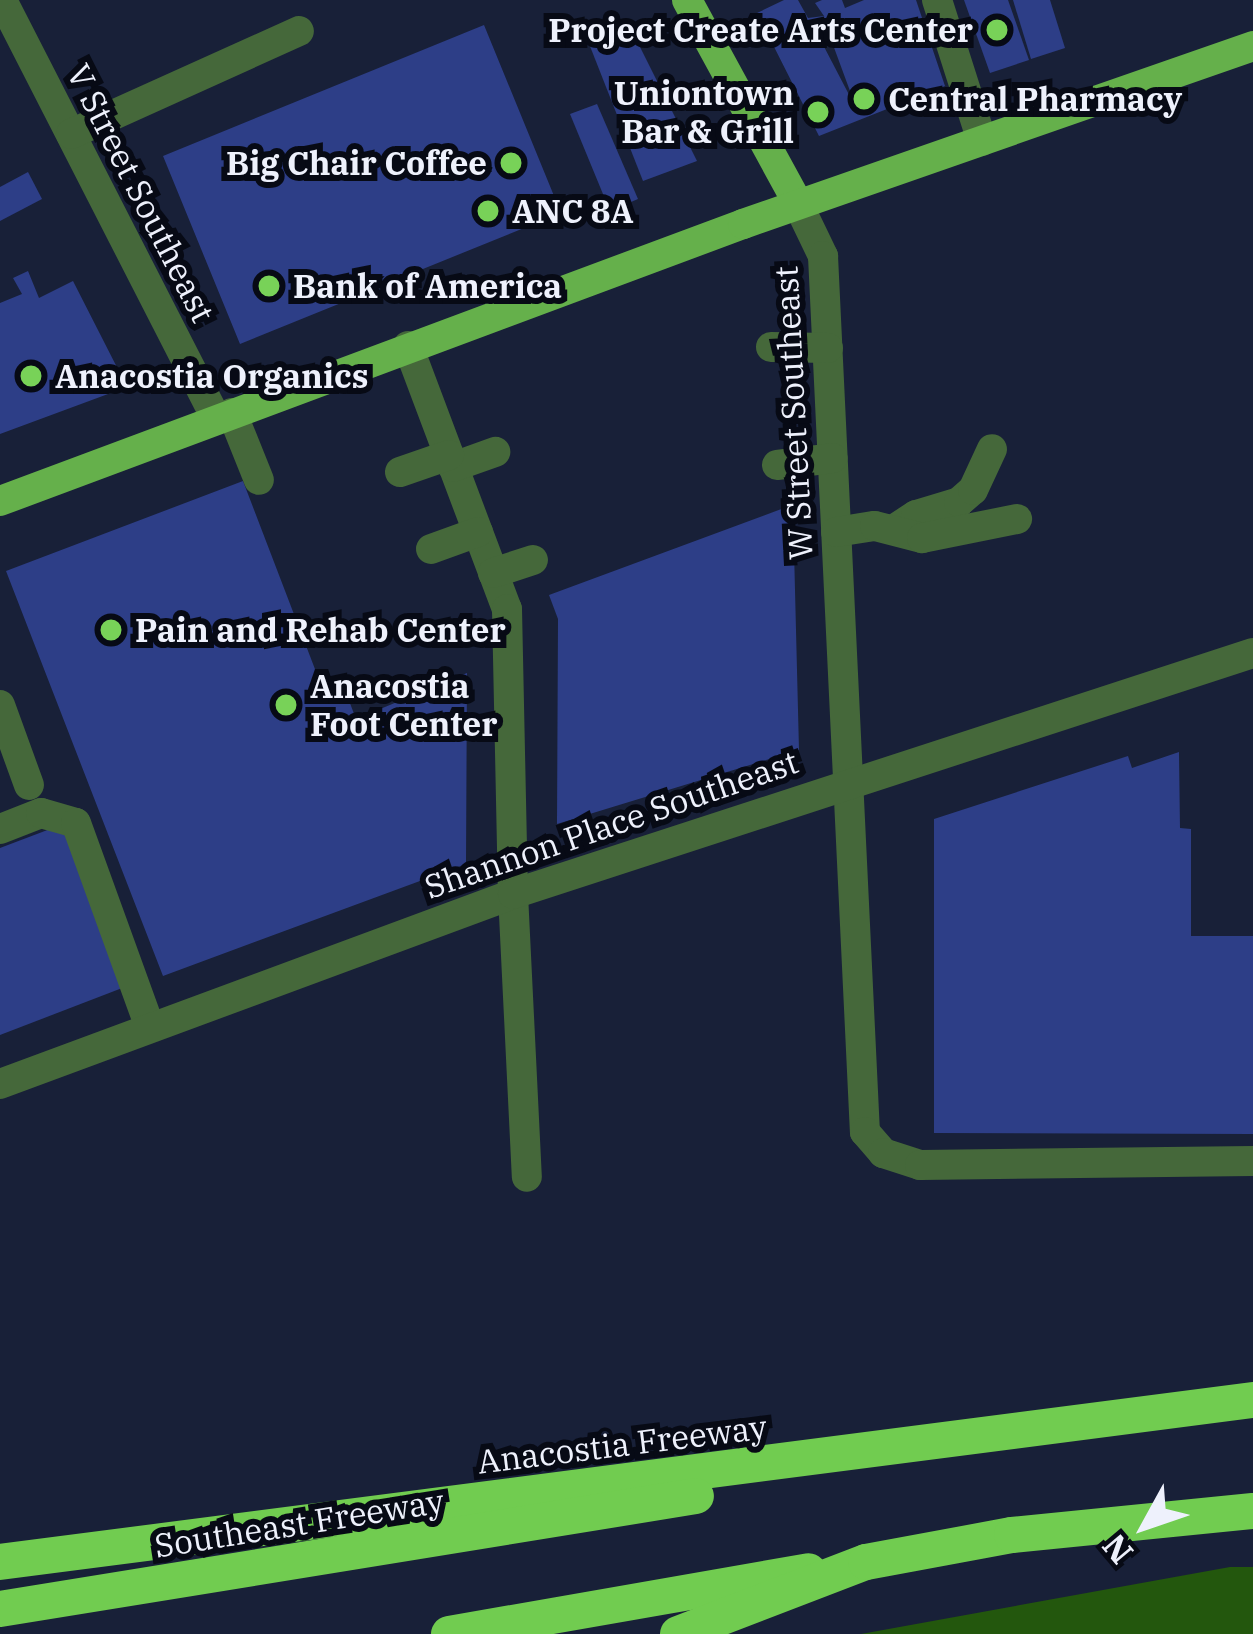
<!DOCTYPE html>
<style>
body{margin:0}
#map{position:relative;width:1253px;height:1634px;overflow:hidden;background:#182038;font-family:"IBM Plex Serif",serif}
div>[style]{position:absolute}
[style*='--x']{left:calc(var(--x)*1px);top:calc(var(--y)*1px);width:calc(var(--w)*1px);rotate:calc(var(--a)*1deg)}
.green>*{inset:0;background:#23570d}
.building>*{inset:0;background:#2d3e87}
.minor>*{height:30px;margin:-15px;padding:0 15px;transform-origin:15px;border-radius:15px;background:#45683a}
.major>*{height:30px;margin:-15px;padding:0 15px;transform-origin:15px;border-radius:15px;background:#65b04b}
.highway>*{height:36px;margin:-18px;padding:0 18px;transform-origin:18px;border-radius:18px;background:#71cc50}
.dots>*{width:33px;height:33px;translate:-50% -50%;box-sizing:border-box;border:6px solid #070a15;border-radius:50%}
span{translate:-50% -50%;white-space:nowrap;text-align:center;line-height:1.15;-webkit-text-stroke:12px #070a15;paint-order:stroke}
.poi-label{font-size:33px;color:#eef1fc;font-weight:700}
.right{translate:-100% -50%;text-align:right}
.left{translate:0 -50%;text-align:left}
.street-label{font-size:33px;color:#eef1fc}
.north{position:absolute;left:1085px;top:1466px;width:120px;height:120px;-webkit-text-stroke:9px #070a15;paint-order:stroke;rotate:230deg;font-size:33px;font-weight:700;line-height:48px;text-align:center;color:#eef1fc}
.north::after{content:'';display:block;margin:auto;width:42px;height:54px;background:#eef1fc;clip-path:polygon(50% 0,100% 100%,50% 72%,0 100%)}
</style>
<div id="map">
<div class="green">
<i style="clip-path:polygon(1230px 1567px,1253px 1567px,1253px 1634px,861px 1634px)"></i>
</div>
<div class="building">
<i style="clip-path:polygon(evenodd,784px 0,798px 0,808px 18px,824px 16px,815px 3px,822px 0,842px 0,845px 8px,864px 0,916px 0,945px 86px,819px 136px,757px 13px,784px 0,829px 34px,857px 110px,820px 39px,829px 34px)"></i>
<i style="clip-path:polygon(964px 0,1008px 0,1029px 60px,990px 73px)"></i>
<i style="clip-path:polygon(1013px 0,1050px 0,1065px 48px,1031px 59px)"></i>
<i style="clip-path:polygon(626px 19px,697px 161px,643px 181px,586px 36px)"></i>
<i style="clip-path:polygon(484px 25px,561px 213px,418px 271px,404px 287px,383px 286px,240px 344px,163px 156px)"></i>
<i style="clip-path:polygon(597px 104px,638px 199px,610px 211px,570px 114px)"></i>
<i style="clip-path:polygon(28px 172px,42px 199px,0 221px,0 187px)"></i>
<i style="clip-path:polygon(28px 271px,39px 298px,73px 281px,127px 387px,0 434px,0 303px,22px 294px,13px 278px)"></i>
<i style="clip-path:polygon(243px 481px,318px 677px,345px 690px,356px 719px,467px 673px,466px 864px,163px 976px,6px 571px)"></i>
<i style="clip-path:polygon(784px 508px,794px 550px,799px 750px,557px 824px,558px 619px,549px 595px)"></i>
<i style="clip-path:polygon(1179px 752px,1180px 828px,1191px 829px,1191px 936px,1253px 936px,1253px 1134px,934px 1133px,934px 819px,1128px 756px,1132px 768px)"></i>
<i style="clip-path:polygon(58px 826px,72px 833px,130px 985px,0 1035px,0 848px)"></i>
</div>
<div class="minor">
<i style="--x:2;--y:0;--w:470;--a:62.9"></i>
<i style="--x:937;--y:0;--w:148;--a:72.3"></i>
<i style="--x:71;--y:134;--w:250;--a:-24.3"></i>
<i style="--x:798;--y:204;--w:58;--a:64.3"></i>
<i style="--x:823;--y:256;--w:877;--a:87.26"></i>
<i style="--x:865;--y:1132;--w:28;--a:49"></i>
<i style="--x:883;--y:1153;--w:39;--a:18"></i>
<i style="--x:920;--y:1165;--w:333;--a:-0.7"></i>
<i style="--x:408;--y:346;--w:281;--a:69.4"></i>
<i style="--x:507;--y:609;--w:285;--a:88.8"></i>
<i style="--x:513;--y:894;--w:283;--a:87.2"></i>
<i style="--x:771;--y:347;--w:57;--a:1"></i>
<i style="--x:232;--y:413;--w:72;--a:68.1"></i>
<i style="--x:777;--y:465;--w:56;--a:-7.1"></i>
<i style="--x:453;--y:467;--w:45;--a:-19.7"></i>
<i style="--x:400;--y:472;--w:52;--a:-19.1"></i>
<i style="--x:896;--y:528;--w:24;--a:-33"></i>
<i style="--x:916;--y:515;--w:45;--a:-16.8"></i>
<i style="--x:959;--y:502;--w:18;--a:-41"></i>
<i style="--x:973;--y:490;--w:45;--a:-65.1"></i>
<i style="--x:836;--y:532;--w:39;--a:-9"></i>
<i style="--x:875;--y:526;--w:49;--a:14.3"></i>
<i style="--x:922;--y:538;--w:97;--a:-11.3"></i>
<i style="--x:431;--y:549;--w:50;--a:-19.9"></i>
<i style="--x:493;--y:573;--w:42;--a:-18"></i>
<i style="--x:0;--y:705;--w:85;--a:70.1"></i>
<i style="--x:0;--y:829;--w:44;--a:-21.3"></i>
<i style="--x:41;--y:813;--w:36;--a:16"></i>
<i style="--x:76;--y:823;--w:217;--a:70.1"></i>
<i style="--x:0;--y:1084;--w:547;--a:-20.32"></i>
<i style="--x:513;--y:894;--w:778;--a:-18.04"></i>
</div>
<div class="major">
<i style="--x:687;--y:0;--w:232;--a:61.4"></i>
<i style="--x:0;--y:501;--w:793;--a:-20.45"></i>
<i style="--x:743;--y:224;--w:540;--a:-19.24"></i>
</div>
<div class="highway">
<i style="--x:0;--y:1562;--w:1263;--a:-7.37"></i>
<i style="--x:0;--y:1609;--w:705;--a:-9.22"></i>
<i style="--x:449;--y:1634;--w:365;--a:-9.9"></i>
<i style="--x:678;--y:1634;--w:201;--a:-21"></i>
<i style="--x:866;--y:1562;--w:148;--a:-10.5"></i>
<i style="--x:1012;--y:1535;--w:242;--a:-5.7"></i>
</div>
<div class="dots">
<i style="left:997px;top:30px;background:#78d258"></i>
<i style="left:864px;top:99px;background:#78d258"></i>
<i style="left:818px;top:112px;background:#78d258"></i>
<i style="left:511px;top:163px;background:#78d258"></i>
<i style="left:488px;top:211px;background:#78d258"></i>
<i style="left:269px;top:286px;background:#78d258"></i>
<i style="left:31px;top:376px;background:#78d258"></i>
<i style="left:111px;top:630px;background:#78d258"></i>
<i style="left:286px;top:705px;background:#78d258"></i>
</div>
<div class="poi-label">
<span class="right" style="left:973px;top:30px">Project Create Arts Center</span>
<span class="right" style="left:794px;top:112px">Uniontown<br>Bar &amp; Grill</span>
<span class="left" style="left:888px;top:99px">Central Pharmacy</span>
<span class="right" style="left:487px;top:163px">Big Chair Coffee</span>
<span class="left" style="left:512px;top:211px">ANC 8A</span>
<span class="left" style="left:293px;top:286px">Bank of America</span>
<span class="left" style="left:55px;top:376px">Anacostia Organics</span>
<span class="left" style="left:135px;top:630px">Pain and Rehab Center</span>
<span class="left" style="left:310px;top:705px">Anacostia<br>Foot Center</span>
</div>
<div class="street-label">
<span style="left:141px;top:193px;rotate:63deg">V Street Southeast</span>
<span style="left:793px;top:413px;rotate:-93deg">W Street Southeast</span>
<span style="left:611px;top:824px;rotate:-19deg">Shannon Place Southeast</span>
<span style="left:622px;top:1444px;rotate:-7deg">Anacostia Freeway</span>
<span style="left:299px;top:1523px;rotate:-9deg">Southeast Freeway</span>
</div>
<div class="north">N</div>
</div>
